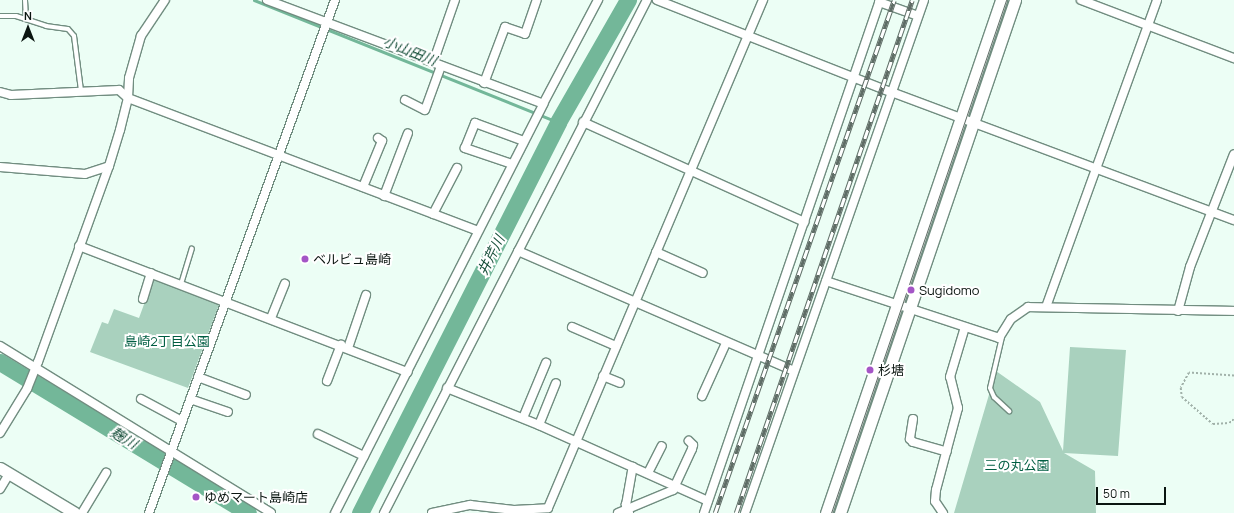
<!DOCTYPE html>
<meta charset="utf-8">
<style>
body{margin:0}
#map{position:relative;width:1234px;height:513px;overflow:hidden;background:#ecfef5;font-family:Manrope,"Noto Sans JP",sans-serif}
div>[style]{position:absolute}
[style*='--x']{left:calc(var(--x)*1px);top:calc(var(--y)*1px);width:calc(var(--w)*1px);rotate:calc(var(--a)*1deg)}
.green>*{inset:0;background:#a9d1be}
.stream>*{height:3px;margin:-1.5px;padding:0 1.5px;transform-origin:1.5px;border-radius:1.5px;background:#73b799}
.river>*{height:17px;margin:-8.5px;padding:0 8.5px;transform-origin:8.5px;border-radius:8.5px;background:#73b799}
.path>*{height:1.5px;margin-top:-0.75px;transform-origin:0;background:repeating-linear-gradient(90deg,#a1b1a9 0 2px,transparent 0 4px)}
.roads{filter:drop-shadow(1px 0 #718d80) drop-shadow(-1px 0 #718d80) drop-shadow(0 1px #718d80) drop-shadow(0 -1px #718d80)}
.lane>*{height:4px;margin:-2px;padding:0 2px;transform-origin:2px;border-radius:2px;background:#fff}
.street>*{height:8px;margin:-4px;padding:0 4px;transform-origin:4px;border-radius:4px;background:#fff}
.secondary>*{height:11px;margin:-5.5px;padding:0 5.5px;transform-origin:5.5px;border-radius:5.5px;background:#fff}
.tram>*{height:1px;margin:-0.5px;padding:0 0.5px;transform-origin:0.5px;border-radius:0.5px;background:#5f6d66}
.rail>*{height:4.5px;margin-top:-2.25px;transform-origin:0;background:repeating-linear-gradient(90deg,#fff 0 9px,#5f6d66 0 18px);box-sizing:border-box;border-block:1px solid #5f6d66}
.dots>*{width:11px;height:11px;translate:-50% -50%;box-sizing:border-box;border:2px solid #fff;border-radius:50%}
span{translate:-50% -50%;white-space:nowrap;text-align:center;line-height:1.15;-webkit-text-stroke:4px #fff;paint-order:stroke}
.poi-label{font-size:13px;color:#0a1510}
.left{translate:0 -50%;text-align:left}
.park-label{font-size:13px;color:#005e42}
.water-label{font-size:14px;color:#164e39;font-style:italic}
.north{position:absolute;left:8px;top:8px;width:40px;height:40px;-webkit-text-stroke:3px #fff;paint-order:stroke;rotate:0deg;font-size:11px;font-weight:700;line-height:16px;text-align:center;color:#0a1510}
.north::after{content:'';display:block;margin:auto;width:14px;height:18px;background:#0a1510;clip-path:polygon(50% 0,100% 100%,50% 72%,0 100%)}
.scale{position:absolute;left:1096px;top:487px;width:70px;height:18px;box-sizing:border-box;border:2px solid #0a1510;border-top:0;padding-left:5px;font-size:12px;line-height:14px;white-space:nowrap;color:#0a1510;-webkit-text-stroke:3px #fff;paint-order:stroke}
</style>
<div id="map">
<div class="green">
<i style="clip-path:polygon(154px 277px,220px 302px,188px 388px,90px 352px,102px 322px,108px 324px,114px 309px,139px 318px)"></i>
<i style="clip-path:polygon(1070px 347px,1126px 350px,1118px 456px,1064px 453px,1095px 471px,1096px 513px,954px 513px,996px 371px,1040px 402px,1063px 451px)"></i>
</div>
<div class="stream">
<i style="--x:254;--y:0;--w:328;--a:21.9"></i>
</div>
<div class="river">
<i style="--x:0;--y:362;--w:290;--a:31.3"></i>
<i style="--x:360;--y:513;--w:438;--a:-63.1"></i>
<i style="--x:558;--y:122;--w:141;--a:-60.2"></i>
</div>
<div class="path">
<i style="--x:1234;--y:376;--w:45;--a:-176.2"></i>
<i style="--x:1189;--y:373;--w:17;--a:118"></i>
<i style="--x:1181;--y:388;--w:9;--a:84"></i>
<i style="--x:1182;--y:397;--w:41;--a:41.1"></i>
<i style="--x:1213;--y:424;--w:16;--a:-4"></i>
<i style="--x:1229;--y:423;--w:6;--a:-39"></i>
</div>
<div class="roads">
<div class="lane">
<i style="--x:25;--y:0;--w:18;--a:87"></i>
<i style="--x:0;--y:16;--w:16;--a:0"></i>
<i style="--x:16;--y:16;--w:32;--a:18"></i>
<i style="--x:46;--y:26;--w:22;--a:8"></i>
<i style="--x:68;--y:29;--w:9;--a:49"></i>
<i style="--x:74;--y:36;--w:55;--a:82.7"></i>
<i style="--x:181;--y:284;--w:37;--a:-73"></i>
<i style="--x:1002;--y:337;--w:52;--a:103.2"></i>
<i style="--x:990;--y:388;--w:10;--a:66"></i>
<i style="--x:994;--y:397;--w:21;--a:43"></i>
</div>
<div class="street">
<i style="--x:267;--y:0;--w:295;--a:20.6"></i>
<i style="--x:657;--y:0;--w:251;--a:21.5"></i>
<i style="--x:891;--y:92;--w:366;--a:20.5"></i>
<i style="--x:1081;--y:0;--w:164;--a:20.8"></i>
<i style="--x:879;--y:2;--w:41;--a:19.7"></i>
<i style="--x:433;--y:63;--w:67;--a:-70.8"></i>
<i style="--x:484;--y:83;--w:60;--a:-69.4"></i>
<i style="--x:505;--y:27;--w:21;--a:19"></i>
<i style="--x:525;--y:34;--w:36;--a:-71"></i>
<i style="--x:0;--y:92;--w:11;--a:15"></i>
<i style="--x:11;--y:95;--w:108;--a:-2.7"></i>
<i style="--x:119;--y:90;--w:12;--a:42"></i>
<i style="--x:128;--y:98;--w:374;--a:20.8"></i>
<i style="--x:405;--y:100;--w:22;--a:27"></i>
<i style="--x:425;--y:110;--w:47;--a:-70"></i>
<i style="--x:583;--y:122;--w:243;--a:24.3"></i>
<i style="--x:512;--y:164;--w:50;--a:-161.2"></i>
<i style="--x:465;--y:148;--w:27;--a:-68"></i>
<i style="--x:475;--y:123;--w:52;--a:20.2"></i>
<i style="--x:0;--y:167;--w:85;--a:4.7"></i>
<i style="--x:85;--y:174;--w:25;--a:-18"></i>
<i style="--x:363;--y:187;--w:50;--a:-67.6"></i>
<i style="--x:382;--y:141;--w:5;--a:-143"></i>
<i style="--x:384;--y:196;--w:67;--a:-69.1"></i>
<i style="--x:433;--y:214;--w:52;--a:-62.4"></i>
<i style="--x:79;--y:246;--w:352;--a:21"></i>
<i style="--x:518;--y:251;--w:301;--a:23.5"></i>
<i style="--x:656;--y:252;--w:51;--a:24.1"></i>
<i style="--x:826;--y:281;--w:182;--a:18.2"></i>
<i style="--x:999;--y:338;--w:22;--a:-58"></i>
<i style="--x:1011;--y:319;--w:21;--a:-35"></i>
<i style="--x:1028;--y:307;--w:206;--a:1.1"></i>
<i style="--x:143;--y:299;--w:27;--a:-73"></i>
<i style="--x:1046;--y:307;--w:326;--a:-70.1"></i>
<i style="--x:1178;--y:311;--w:46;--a:-74.7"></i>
<i style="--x:1190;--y:267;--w:121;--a:-68.7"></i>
<i style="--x:271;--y:318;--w:37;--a:-68"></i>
<i style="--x:572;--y:327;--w:48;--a:23.4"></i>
<i style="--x:0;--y:346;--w:318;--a:31.6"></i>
<i style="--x:348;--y:348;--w:56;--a:-71.2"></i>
<i style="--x:603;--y:376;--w:18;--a:22"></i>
<i style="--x:198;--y:377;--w:51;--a:20.6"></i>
<i style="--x:327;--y:381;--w:39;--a:-69"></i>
<i style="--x:447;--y:388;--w:99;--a:21.9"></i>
<i style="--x:539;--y:425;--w:185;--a:24.2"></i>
<i style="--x:702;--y:396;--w:58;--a:-65.6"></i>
<i style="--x:141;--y:399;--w:47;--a:28.2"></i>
<i style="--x:190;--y:399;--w:40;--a:18.9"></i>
<i style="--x:523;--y:418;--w:60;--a:-67.3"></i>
<i style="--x:913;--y:419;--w:20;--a:99"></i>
<i style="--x:910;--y:439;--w:4;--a:45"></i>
<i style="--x:913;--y:442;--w:35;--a:16"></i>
<i style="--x:539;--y:425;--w:45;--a:-68"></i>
<i style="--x:0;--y:433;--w:52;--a:-58.5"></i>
<i style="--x:27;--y:389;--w:29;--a:-68"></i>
<i style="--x:38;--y:362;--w:208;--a:-70.1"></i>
<i style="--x:109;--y:166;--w:38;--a:-73"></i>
<i style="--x:120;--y:130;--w:33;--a:-76"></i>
<i style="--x:128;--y:98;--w:20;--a:-87"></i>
<i style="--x:129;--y:78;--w:44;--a:-74.1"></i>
<i style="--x:141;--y:36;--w:43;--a:-56.3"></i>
<i style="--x:318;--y:434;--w:51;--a:25.6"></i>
<i style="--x:648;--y:473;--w:30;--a:-63"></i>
<i style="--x:0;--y:489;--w:17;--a:-59"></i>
<i style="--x:82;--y:513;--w:47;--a:-59"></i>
<i style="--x:149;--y:513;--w:546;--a:-70.07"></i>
<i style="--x:335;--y:513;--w:459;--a:-63"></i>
<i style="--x:543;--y:104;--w:118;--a:-62.1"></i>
<i style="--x:384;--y:513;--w:576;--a:-62.86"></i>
<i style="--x:432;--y:513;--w:39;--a:-12"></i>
<i style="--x:470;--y:505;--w:44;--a:6.5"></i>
<i style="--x:514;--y:510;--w:34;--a:-3"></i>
<i style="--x:548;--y:508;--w:552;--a:-67.06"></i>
<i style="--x:618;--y:513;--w:60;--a:-22.7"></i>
<i style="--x:673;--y:490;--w:45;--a:-65.1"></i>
<i style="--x:692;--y:449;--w:4;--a:-76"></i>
<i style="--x:693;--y:445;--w:6;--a:-135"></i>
<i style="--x:629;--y:513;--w:9;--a:-111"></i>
<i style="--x:626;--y:505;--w:39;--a:-80"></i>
<i style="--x:704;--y:513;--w:542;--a:-71.06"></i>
<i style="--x:745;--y:513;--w:543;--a:-70.76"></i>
<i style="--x:943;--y:513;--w:14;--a:-124"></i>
<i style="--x:935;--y:501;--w:11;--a:-85"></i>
<i style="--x:936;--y:490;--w:85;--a:-75"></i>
<i style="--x:958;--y:408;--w:32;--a:-104"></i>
<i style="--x:950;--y:377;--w:52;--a:-73.3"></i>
</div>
<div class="secondary">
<i style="--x:0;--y:468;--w:87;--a:31"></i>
<i style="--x:826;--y:513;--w:542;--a:-71.16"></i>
<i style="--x:840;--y:513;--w:542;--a:-71.16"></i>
</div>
</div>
<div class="tram">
<i style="--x:831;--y:513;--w:542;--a:-71.16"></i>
</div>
<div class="rail">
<i style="--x:715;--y:513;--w:543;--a:-70.76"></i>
<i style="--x:736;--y:513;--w:542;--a:-71.06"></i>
</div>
<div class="dots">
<i style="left:305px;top:259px;background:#a455c6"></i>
<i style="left:911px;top:290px;background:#a455c6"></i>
<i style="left:870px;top:370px;background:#a455c6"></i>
<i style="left:196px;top:497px;background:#a455c6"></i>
</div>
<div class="poi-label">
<span class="left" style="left:313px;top:259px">ベルビュ島崎</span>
<span class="left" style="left:919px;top:290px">Sugidomo</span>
<span class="left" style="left:878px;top:370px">杉塘</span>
<span class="left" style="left:204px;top:497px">ゆめマート島崎店</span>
</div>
<div class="park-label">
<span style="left:167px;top:341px">島崎2丁目公園</span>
<span style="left:1017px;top:465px">三の丸公園</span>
</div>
<div class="water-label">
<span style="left:410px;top:51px;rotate:22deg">小山田川</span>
<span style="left:491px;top:255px;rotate:-63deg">井芹川</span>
<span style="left:124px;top:438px;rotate:31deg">麹川</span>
</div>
<div class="north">N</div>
<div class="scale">50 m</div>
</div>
